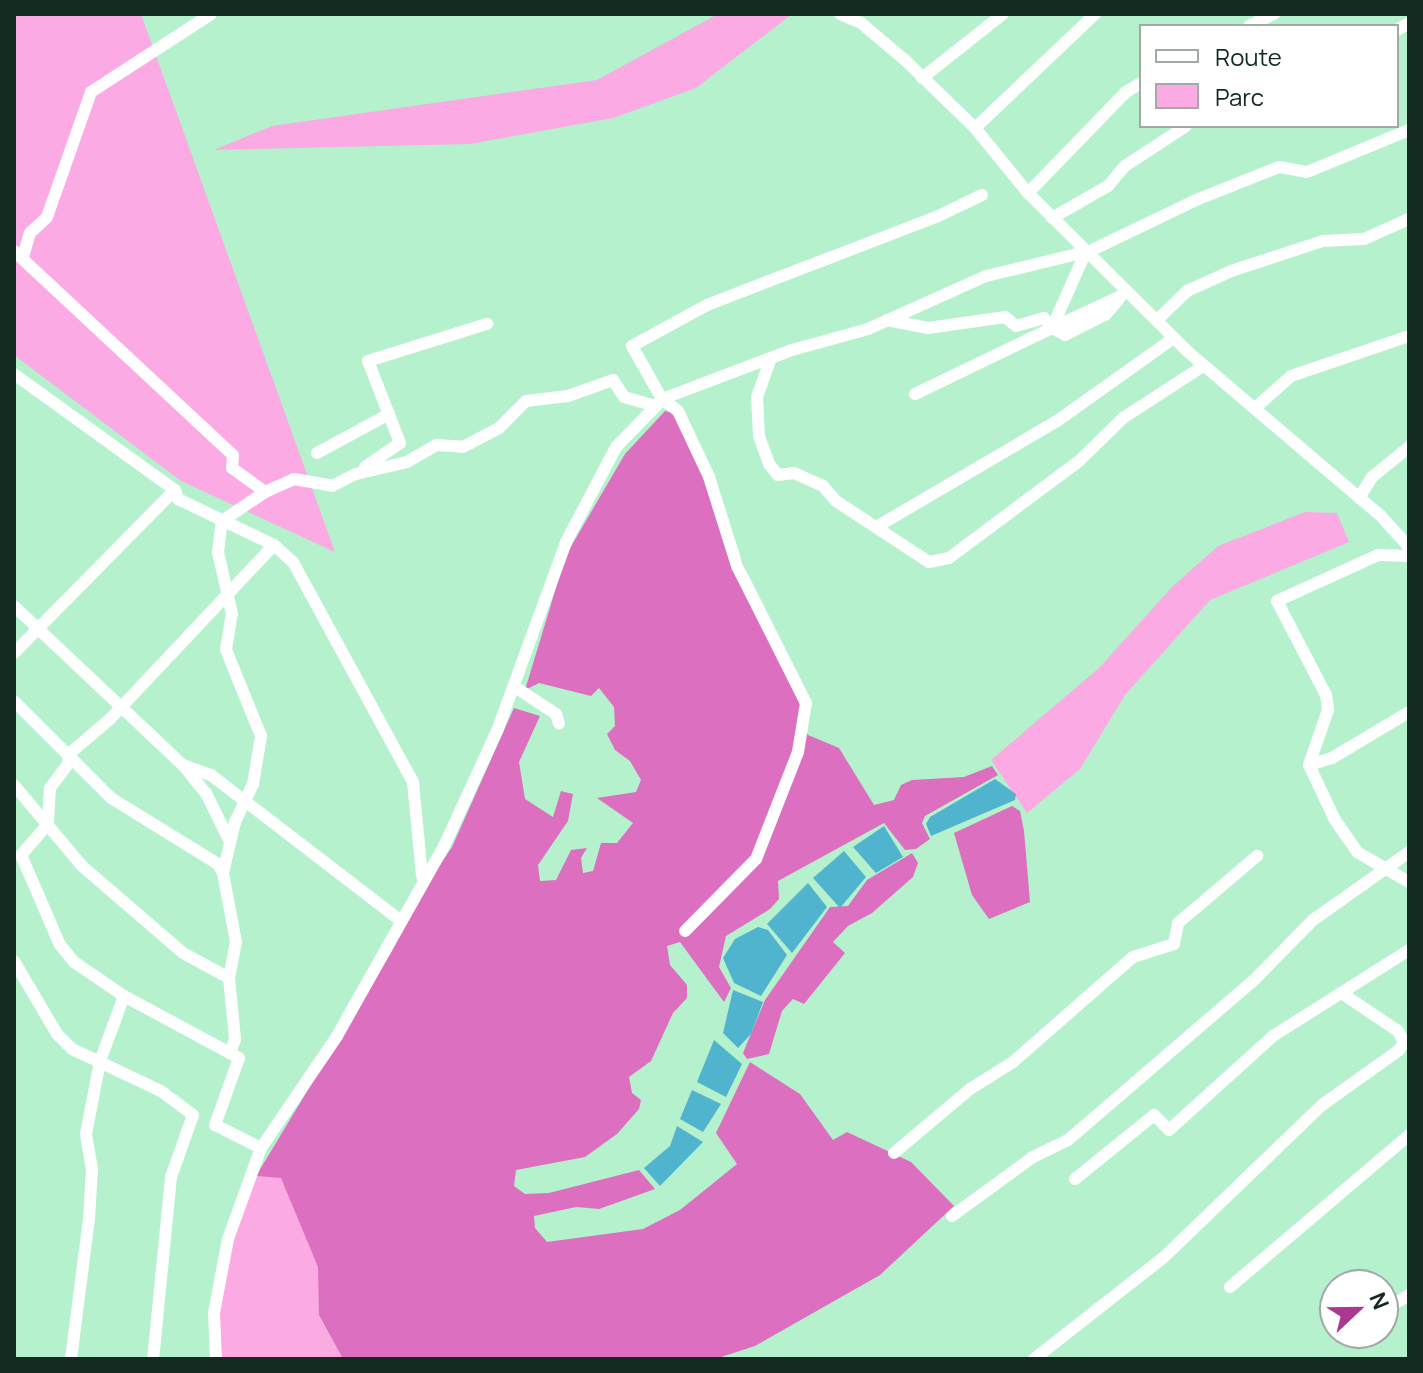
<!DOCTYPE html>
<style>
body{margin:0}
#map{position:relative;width:1423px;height:1373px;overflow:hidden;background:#b5f1cd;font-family:Manrope,sans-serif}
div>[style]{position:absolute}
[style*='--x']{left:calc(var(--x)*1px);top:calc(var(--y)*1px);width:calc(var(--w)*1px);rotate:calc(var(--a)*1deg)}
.green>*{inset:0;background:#fcaae3}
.forest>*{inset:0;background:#dc6fbf}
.water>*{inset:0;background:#51b4ce}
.minor>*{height:12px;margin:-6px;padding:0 6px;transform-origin:6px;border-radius:6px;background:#fff}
span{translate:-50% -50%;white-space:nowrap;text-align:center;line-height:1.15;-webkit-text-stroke:8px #fff;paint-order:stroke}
.frame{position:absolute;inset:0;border:16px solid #132b1e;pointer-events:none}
.legend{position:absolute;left:1139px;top:24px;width:260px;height:104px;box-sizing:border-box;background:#fff;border:2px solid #a1aaa5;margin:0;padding:10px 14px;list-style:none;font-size:24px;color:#132b1e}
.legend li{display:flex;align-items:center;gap:16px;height:40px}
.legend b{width:40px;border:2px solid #a1aaa5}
.north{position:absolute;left:1319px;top:1269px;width:80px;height:80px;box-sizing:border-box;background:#fff;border:2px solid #a1aaa5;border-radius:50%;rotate:68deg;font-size:22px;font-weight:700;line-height:32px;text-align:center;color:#132b1e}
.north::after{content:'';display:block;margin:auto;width:28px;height:36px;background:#ab3791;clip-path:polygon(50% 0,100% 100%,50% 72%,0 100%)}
</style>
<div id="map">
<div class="green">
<i style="clip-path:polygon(14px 14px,141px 14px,335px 552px,181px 481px,14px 355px)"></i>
<i style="clip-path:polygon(718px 14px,792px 14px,696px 88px,613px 118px,470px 144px,214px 150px,272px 126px,597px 80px)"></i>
<i style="clip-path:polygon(1305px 512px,1337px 513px,1349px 542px,1210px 600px,1125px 695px,1080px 769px,1027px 813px,991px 760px,1099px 668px,1172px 587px,1218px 546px)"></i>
<i style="clip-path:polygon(256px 1176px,281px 1177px,319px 1267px,319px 1315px,343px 1359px,221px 1359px,219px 1313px,237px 1224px)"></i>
</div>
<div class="forest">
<i style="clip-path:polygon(665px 411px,679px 414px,802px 702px,802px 727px,808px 735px,839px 748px,874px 805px,894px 800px,901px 785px,912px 780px,964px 777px,992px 766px,998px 775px,925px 816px,922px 823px,930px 839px,916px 849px,905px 850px,884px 823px,778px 881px,779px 899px,770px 909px,726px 936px,719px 967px,731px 988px,724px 1002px,680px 942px,667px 946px,670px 965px,687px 985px,687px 998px,673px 1013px,651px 1061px,629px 1077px,632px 1093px,641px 1100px,639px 1109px,617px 1134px,585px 1157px,516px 1170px,514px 1186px,525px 1194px,549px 1193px,639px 1170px,655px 1189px,599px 1209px,576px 1207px,534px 1216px,535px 1228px,547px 1242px,643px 1229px,680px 1210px,737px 1164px,716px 1133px,750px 1062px,800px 1094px,833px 1140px,847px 1132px,911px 1162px,954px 1206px,880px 1275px,755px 1346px,715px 1359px,343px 1359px,319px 1315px,318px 1267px,281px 1178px,256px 1176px,393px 949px,407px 914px,452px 847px,514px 708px,540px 716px,519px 762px,525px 799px,553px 817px,561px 791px,573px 794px,568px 821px,538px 865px,540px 881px,556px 880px,571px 850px,587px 848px,581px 858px,583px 873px,593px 871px,601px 843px,617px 843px,633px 823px,597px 798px,636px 792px,641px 780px,630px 761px,615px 750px,607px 734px,615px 726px,614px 707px,599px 688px,591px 696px,539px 683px,525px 690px,566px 555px,625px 454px)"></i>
<i style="clip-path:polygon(1012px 806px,1020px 811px,1024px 831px,1030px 902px,989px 919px,972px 895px,954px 833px)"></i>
<i style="clip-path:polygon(912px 853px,918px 863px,913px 877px,872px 913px,848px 926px,833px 942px,845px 953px,804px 1004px,793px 999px,782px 1011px,769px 1054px,747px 1059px,743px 1053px,765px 1000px,830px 907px,848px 906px,867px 880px)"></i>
</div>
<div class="water">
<i style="clip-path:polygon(995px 779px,1016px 794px,1015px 800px,931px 836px,926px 824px,930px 817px)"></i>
<i style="clip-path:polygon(884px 826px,903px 857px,876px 873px,853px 847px)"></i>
<i style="clip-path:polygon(844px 851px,866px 877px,840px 908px,813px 878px)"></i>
<i style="clip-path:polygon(808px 883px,827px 907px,792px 953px,767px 924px)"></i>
<i style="clip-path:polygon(758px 927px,768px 930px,787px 955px,761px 996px,734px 983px,723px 958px,735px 939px)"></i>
<i style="clip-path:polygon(733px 990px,763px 1002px,751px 1034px,738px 1048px,723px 1033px)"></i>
<i style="clip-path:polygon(714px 1040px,742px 1064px,726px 1097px,697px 1082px)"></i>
<i style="clip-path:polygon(692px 1090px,721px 1104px,703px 1132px,680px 1119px)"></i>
<i style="clip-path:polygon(677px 1126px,703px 1142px,660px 1186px,644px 1168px,670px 1146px)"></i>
</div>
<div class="minor">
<i style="--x:840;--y:14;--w:23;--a:23"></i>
<i style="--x:861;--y:23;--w:57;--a:40.1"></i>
<i style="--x:905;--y:60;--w:98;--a:44.2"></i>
<i style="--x:975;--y:128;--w:84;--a:50.8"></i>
<i style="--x:1028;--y:193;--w:224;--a:44.8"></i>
<i style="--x:1187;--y:351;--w:253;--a:40.4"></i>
<i style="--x:1380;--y:515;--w:43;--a:47.8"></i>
<i style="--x:1249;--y:26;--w:28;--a:-26"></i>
<i style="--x:1397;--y:30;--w:14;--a:-30"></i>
<i style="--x:922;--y:78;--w:103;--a:-38.3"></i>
<i style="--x:975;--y:128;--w:166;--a:-43.5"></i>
<i style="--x:1028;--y:193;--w:141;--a:-45.9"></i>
<i style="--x:1126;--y:92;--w:17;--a:-31"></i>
<i style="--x:982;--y:195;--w:51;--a:154.4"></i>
<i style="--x:936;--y:217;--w:245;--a:159"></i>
<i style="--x:707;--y:305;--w:85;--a:151.3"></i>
<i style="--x:632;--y:346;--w:61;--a:60.5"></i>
<i style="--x:662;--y:399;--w:139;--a:-20.7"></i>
<i style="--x:792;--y:350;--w:79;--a:-15.4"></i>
<i style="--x:868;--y:329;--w:129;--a:-24.2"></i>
<i style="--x:986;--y:276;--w:107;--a:-13.5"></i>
<i style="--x:1090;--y:251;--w:118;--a:-25.7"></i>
<i style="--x:1196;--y:200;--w:89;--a:-21.7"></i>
<i style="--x:1279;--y:167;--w:28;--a:10"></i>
<i style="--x:1307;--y:172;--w:110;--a:-22.4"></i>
<i style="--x:1052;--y:218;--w:64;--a:-29.7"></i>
<i style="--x:1108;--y:186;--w:26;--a:-50"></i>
<i style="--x:1125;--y:166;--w:73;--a:-33.3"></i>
<i style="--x:14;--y:251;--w:299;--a:43"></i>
<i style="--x:233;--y:455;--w:13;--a:94"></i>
<i style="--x:232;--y:468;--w:41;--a:36"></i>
<i style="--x:23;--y:257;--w:25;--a:-74"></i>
<i style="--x:30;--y:233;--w:23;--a:-43"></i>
<i style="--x:47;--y:217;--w:133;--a:-70.6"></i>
<i style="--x:91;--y:92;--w:143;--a:-33"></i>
<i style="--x:887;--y:320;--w:42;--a:11"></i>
<i style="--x:928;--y:328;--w:78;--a:-8.1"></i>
<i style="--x:1005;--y:317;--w:14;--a:39"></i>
<i style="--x:1016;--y:326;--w:29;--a:-16"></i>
<i style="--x:1044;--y:318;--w:13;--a:51"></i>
<i style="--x:1052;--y:328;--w:76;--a:-24.9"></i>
<i style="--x:1157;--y:320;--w:42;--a:-44"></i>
<i style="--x:1187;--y:291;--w:48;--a:-24.4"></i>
<i style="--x:1231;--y:271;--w:97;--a:-18.1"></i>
<i style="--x:1323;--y:241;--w:41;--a:-2.8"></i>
<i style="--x:1364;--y:239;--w:49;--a:-24"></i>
<i style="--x:1052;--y:328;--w:77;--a:-66.1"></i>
<i style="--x:1083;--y:258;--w:8;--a:-120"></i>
<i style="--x:771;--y:358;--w:41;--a:109.7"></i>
<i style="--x:757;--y:397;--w:39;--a:87"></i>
<i style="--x:759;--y:436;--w:30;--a:70"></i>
<i style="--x:769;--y:464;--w:14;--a:51"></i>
<i style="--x:778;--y:475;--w:16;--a:-7"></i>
<i style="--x:794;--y:473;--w:32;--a:24"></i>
<i style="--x:823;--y:486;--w:20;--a:49"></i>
<i style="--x:836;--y:501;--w:111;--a:33.3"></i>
<i style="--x:929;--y:562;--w:20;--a:-11"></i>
<i style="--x:949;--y:558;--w:162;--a:-36.7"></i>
<i style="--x:1079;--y:461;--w:62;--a:-44.3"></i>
<i style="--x:1123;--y:418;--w:95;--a:-33"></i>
<i style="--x:14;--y:374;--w:198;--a:35.8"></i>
<i style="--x:175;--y:490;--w:9;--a:72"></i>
<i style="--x:178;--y:499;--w:106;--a:25.6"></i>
<i style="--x:274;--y:545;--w:25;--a:42"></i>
<i style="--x:293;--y:562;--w:251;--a:61.4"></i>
<i style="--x:413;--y:782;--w:94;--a:84.5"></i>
<i style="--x:915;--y:394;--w:152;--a:-25.7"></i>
<i style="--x:1052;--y:328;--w:15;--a:28"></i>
<i style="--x:1065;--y:335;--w:46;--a:-27.1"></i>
<i style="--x:1106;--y:314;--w:20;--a:-49"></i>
<i style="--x:1255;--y:408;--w:48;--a:-41.6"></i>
<i style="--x:1291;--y:376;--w:125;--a:-18.7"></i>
<i style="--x:317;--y:453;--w:82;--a:-28.4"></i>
<i style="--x:365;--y:467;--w:42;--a:-34.4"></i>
<i style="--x:400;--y:443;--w:88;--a:-111.3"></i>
<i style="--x:368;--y:361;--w:125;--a:-17.3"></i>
<i style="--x:1359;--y:498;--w:25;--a:-58"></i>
<i style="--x:1372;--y:477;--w:48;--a:-39"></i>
<i style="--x:878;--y:526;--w:208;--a:-30.4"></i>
<i style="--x:1057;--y:421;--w:143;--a:-35.4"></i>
<i style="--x:1409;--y:556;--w:31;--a:-178"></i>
<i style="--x:1378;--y:555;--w:111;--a:155.5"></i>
<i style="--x:1277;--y:601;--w:106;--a:62.5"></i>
<i style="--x:1326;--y:695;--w:15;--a:82"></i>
<i style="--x:1328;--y:710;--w:58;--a:109.1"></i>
<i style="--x:1309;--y:765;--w:61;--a:64.7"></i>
<i style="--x:1335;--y:820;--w:39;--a:55"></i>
<i style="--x:1357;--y:852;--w:60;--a:30"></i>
<i style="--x:14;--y:606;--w:232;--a:43.3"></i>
<i style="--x:183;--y:765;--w:30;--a:20"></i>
<i style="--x:211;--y:775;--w:238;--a:37.5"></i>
<i style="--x:14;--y:653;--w:229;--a:-45.4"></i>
<i style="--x:515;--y:687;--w:49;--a:33.4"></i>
<i style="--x:556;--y:714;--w:10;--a:73"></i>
<i style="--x:14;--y:701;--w:137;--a:45"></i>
<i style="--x:111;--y:798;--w:126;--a:31.7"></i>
<i style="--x:218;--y:864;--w:10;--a:61"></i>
<i style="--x:183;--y:765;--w:36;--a:51"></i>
<i style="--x:206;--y:793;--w:52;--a:63.9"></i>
<i style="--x:1309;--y:765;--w:24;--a:-17"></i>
<i style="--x:1332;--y:758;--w:90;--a:-30.9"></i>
<i style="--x:14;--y:785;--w:106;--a:50"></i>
<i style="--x:82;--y:866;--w:133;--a:40.7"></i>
<i style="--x:183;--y:953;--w:52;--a:28.5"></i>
<i style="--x:14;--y:961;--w:85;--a:59.5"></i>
<i style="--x:57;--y:1034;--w:21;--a:45"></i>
<i style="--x:72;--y:1049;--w:98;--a:25.3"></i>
<i style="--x:161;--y:1091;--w:40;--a:37"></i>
<i style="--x:193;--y:1115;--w:66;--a:109.5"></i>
<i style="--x:171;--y:1177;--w:183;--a:95.6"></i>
<i style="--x:124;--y:996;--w:120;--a:28.3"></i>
<i style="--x:261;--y:1148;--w:51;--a:-153.4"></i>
<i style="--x:215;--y:1125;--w:71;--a:-70.3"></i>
<i style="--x:239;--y:1058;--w:10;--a:-151"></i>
<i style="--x:230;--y:1053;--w:15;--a:-70"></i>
<i style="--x:235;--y:1039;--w:61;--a:-95.6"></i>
<i style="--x:229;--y:978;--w:37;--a:-79"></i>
<i style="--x:236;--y:942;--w:70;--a:-100.7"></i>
<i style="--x:223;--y:873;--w:52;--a:-76.8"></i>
<i style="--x:235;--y:822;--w:42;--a:-64.7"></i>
<i style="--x:253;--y:784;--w:49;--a:-80.5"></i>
<i style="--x:261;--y:736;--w:93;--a:-112.1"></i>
<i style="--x:226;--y:650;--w:36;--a:-81"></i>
<i style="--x:232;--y:614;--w:64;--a:-102.7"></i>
<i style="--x:218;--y:552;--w:31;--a:-83"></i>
<i style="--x:222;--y:521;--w:52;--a:-34"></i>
<i style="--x:265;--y:492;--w:32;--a:-24"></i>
<i style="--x:294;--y:479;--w:39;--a:10"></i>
<i style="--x:332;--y:486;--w:27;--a:-27"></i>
<i style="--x:356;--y:474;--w:52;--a:-13.2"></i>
<i style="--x:407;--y:462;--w:34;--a:-30"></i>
<i style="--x:437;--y:445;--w:26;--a:4"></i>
<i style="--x:463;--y:447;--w:41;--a:-27.8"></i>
<i style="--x:499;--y:428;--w:38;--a:-45"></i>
<i style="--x:526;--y:401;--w:42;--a:-6.8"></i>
<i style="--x:568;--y:396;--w:48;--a:-19.6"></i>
<i style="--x:613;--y:380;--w:20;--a:57"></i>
<i style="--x:624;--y:397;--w:33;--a:16"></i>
<i style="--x:656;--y:406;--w:9;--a:-49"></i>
<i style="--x:662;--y:399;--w:20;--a:37"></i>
<i style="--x:678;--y:411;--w:73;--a:64.8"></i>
<i style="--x:709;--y:477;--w:93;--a:72.5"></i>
<i style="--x:737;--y:566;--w:153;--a:63.3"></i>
<i style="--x:806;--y:703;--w:50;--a:99.3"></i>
<i style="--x:798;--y:752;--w:115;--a:111.4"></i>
<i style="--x:756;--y:859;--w:101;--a:134.6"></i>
<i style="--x:894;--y:1153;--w:99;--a:-40.1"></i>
<i style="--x:970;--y:1089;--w:51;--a:-32.1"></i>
<i style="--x:1013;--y:1062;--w:159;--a:-41.2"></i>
<i style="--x:1133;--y:957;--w:43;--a:-17.6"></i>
<i style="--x:1174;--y:944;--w:21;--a:-79"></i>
<i style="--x:1178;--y:923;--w:104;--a:-40.3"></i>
<i style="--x:1075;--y:1179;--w:102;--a:-39"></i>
<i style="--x:1154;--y:1115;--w:21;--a:45"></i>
<i style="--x:1169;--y:1130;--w:140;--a:-42.1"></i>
<i style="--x:1273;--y:1036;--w:161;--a:-32.3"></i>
<i style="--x:952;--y:1216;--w:100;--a:-36.1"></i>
<i style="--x:1033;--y:1157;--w:39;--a:-26"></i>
<i style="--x:1068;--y:1140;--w:247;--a:-40.7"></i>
<i style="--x:1255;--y:979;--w:83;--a:-45.5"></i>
<i style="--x:1313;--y:920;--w:118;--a:-35.3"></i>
<i style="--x:1230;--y:1287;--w:235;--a:-40.3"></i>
<i style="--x:1396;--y:1303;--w:15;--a:-32"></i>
<i style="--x:71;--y:1359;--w:141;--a:-82.7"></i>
<i style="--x:89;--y:1219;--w:50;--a:-86.6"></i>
<i style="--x:92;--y:1169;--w:36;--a:-100"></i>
<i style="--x:86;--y:1134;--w:74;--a:-79.1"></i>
<i style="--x:100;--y:1061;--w:69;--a:-69.7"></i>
<i style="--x:124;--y:996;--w:60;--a:-145.8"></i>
<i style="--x:74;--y:962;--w:22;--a:-129"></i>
<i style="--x:60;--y:945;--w:98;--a:-113.4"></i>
<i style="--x:21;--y:855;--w:41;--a:-48.9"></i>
<i style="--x:48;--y:824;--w:36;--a:-87"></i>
<i style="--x:50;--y:788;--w:30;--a:-53"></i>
<i style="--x:68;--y:764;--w:10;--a:-84"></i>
<i style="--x:69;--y:754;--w:54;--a:-40.5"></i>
<i style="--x:110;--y:719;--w:239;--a:-46.7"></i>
<i style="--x:216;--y:1359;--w:46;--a:-92.5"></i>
<i style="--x:214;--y:1313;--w:75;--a:-79.3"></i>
<i style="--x:228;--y:1239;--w:97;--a:-70.1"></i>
<i style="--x:261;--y:1148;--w:135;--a:-55.8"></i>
<i style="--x:337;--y:1036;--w:220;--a:-60.6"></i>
<i style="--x:445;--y:844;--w:124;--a:-65.3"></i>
<i style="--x:497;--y:731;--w:201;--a:-69.9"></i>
<i style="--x:566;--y:542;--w:107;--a:-62.2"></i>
<i style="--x:616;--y:447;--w:57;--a:-45.7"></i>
<i style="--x:1034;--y:1359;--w:164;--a:-38.1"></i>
<i style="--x:1163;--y:1258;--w:221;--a:-43.9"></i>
<i style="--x:1322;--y:1105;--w:95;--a:-35.5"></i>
<i style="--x:1399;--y:1050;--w:9;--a:-58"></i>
<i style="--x:1404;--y:1042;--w:13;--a:-119"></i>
<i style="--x:1398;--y:1031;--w:66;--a:-146.1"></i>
</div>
<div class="frame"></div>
<ul class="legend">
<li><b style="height:10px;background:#fff"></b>Route</li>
<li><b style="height:22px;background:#fcaae3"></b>Parc</li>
</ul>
<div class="north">N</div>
</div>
